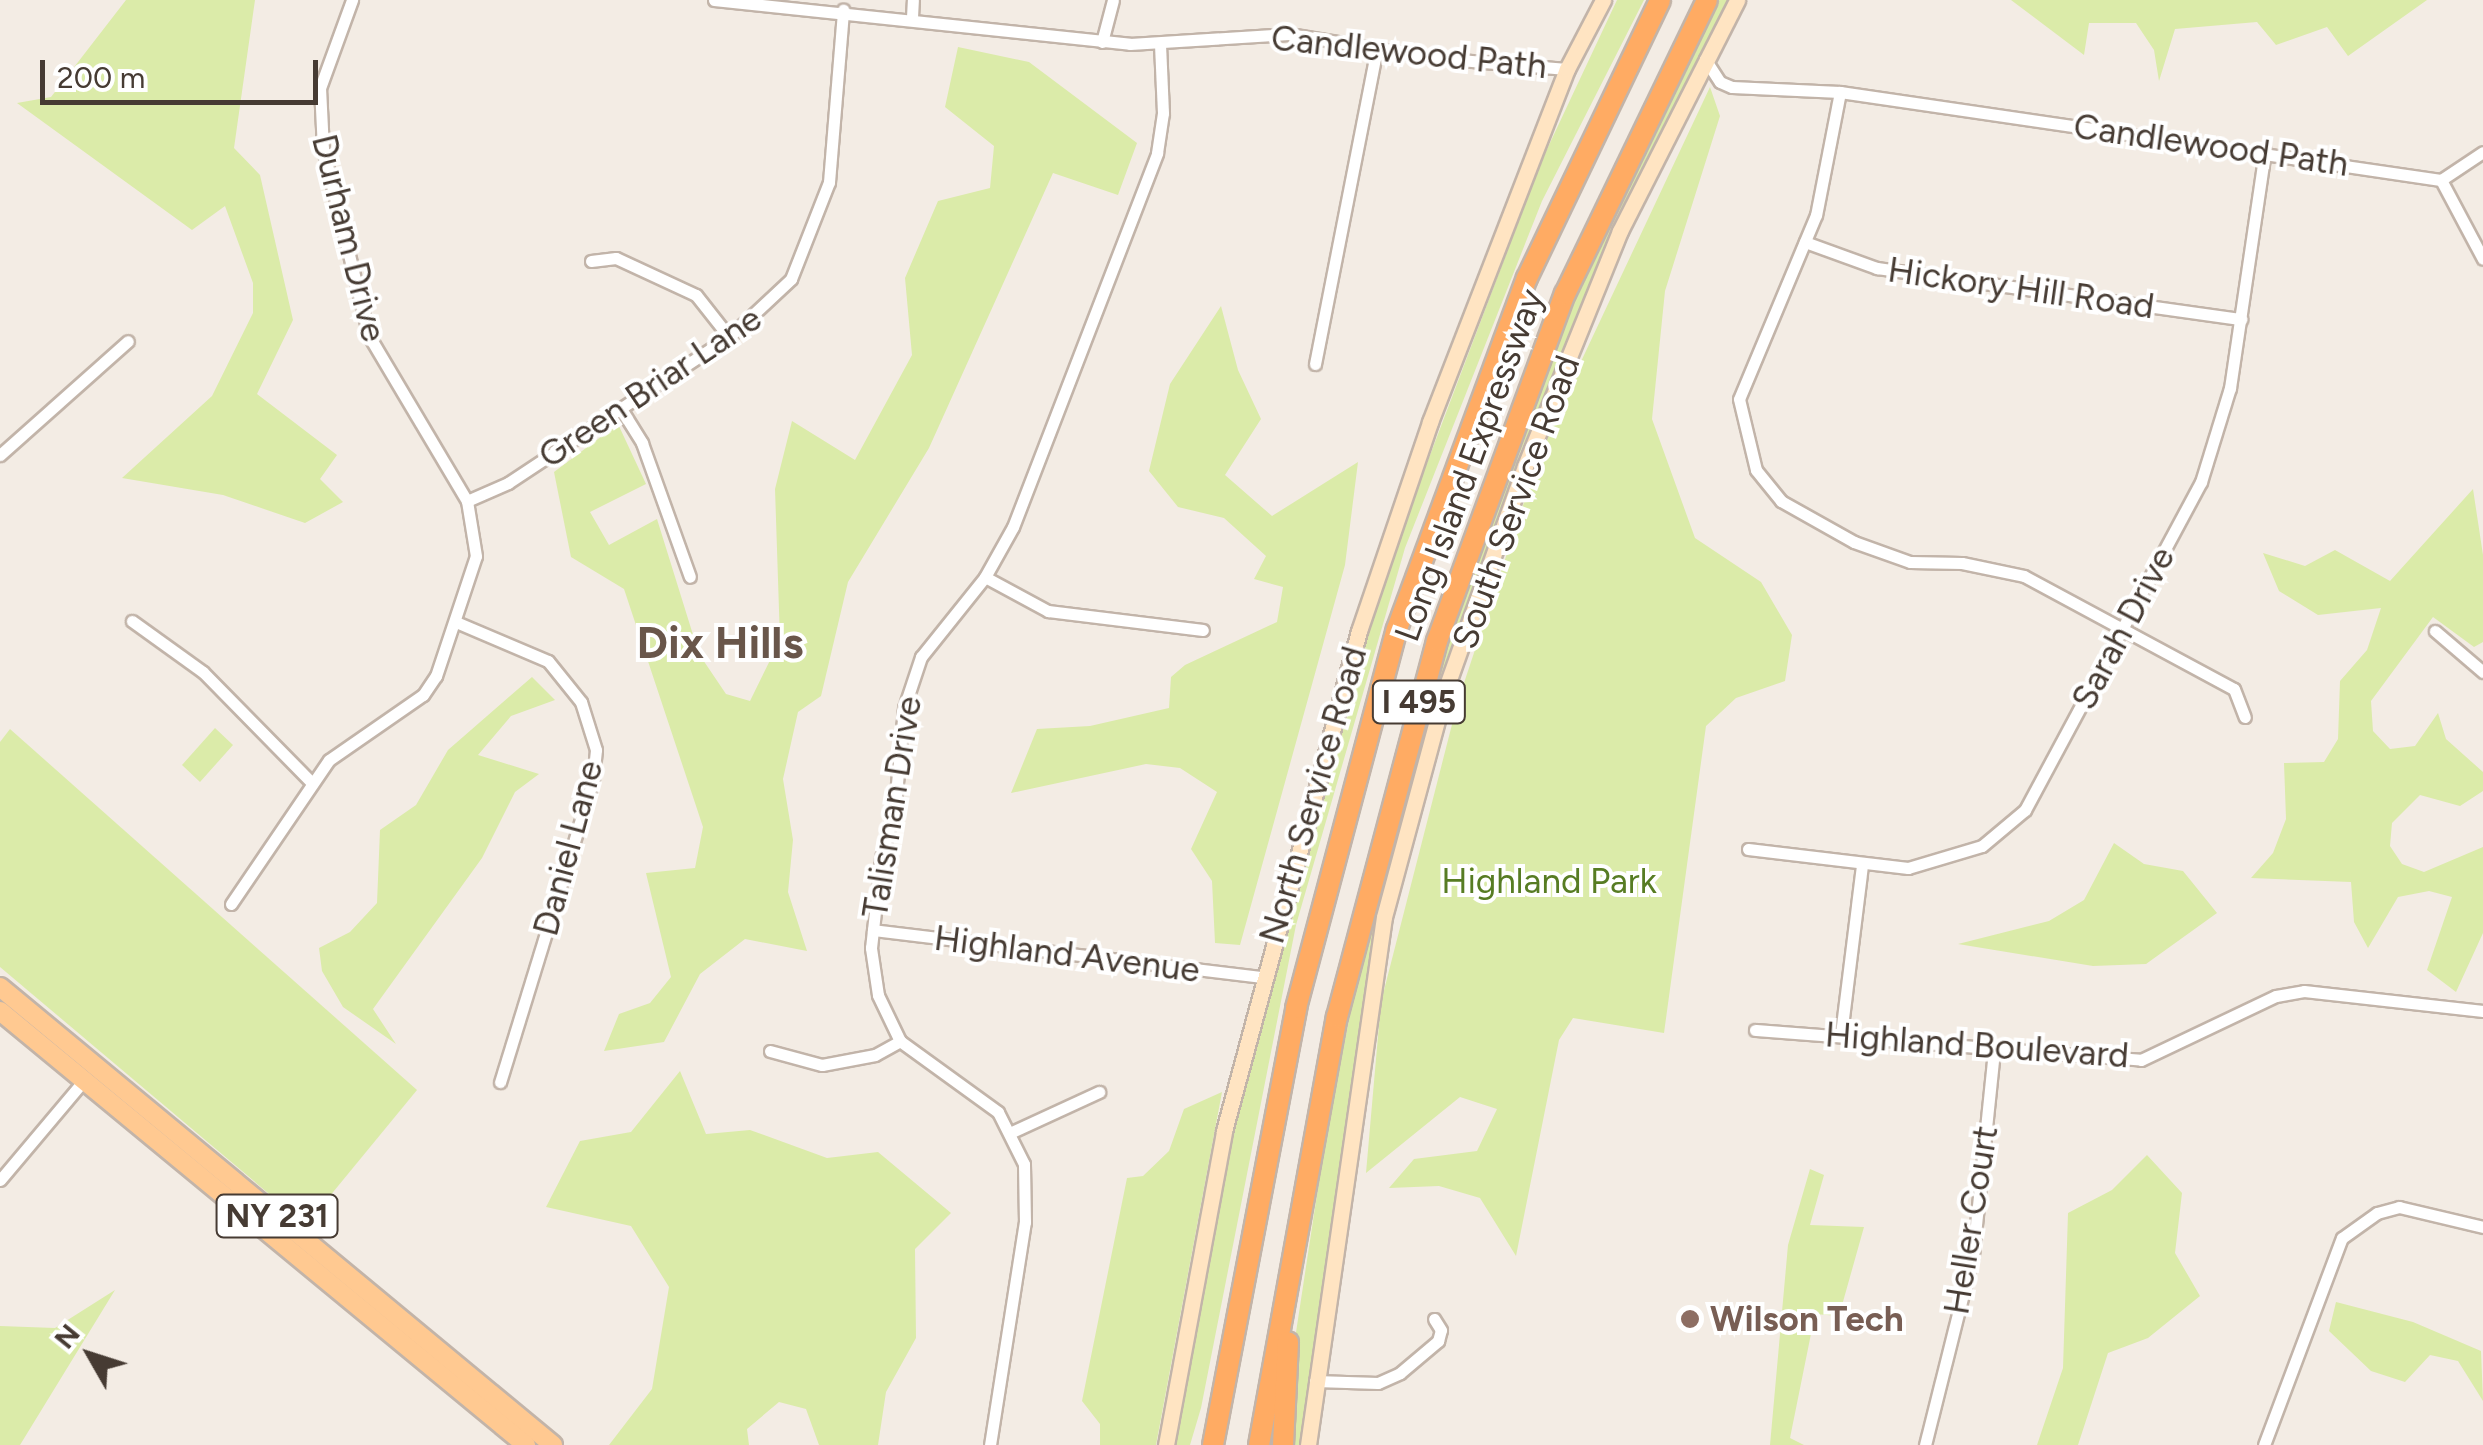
<!DOCTYPE html>
<style>
body{margin:0}
#map{position:relative;width:2483px;height:1445px;overflow:hidden;background:#f3ece4;font-family:Figtree,sans-serif}
div>[style]{position:absolute}
[style*='--x']{left:calc(var(--x)*1px);top:calc(var(--y)*1px);width:calc(var(--w)*1px);rotate:calc(var(--a)*1deg)}
.green>*{inset:0;background:#dbeba9}
.roads{filter:drop-shadow(2px 0 #c2b4a9) drop-shadow(-2px 0 #c2b4a9) drop-shadow(0 2px #c2b4a9) drop-shadow(0 -2px #c2b4a9)}
.street>*{height:11px;margin:-5.5px;padding:0 5.5px;transform-origin:5.5px;border-radius:5.5px;background:#fff}
.secondary>*{height:15px;margin:-7.5px;padding:0 7.5px;transform-origin:7.5px;border-radius:7.5px;background:#ffe4c2}
.primary>*{height:18px;margin:-9px;padding:0 9px;transform-origin:9px;border-radius:9px;background:#ffc991}
.highway>*{height:20px;margin:-10px;padding:0 10px;transform-origin:10px;border-radius:10px;background:#ffab63}
.dots>*{width:28px;height:28px;translate:-50% -50%;box-sizing:border-box;border:5px solid #fff;border-radius:50%}
span{translate:-50% -50%;white-space:nowrap;text-align:center;line-height:1.15;-webkit-text-stroke:8px #fff;paint-order:stroke}
.shield-label span{padding:2px 8px;background:#fff;border:2px solid;border-radius:8px;-webkit-text-stroke-width:0}
.shield-label{font-size:32px;color:#463b33;font-weight:700}
.street-label{font-size:35px;color:#463b33}
.park-label{font-size:35px;color:#577c23}
.education-label{font-size:35px;color:#785e54;font-weight:700}
.left{translate:0 -50%;text-align:left}
.district-label{font-size:45px;color:#69564a;font-weight:700}
.north{position:absolute;left:40px;top:1305px;width:100px;height:100px;-webkit-text-stroke:8px #fff;paint-order:stroke;rotate:309deg;font-size:28px;font-weight:700;line-height:40px;text-align:center;color:#463b33}
.north::after{content:'';display:block;margin:auto;width:35px;height:45px;background:#463b33;clip-path:polygon(50% 0,100% 100%,50% 72%,0 100%)}
.scale{position:absolute;left:40px;top:60px;width:278px;height:45px;box-sizing:border-box;border:5px solid #463b33;border-top:0;padding-left:12px;font-size:30px;line-height:35px;white-space:nowrap;color:#463b33;-webkit-text-stroke:8px #fff;paint-order:stroke}
</style>
<div id="map">
<div class="green">
<i style="clip-path:polygon(126px 0,255px 0,234px 148px,260px 175px,293px 320px,257px 394px,337px 455px,320px 479px,343px 502px,305px 523px,223px 495px,122px 478px,212px 396px,253px 313px,253px 283px,225px 206px,192px 230px,17px 103px,51px 97px)"></i>
<i style="clip-path:polygon(1617px 0,1644px 0,1542px 201px,1405px 548px,1296px 925px,1201px 1408px,1190px 1445px,1172px 1445px,1213px 1214px,1316px 807px,1396px 545px,1541px 162px)"></i>
<i style="clip-path:polygon(1719px 0,1731px 0,1632px 193px,1520px 453px,1424px 740px,1367px 989px,1301px 1445px,1289px 1445px,1293px 1352px,1327px 1129px,1366px 935px,1451px 619px,1594px 251px)"></i>
<i style="clip-path:polygon(2011px 0,2427px 0,2348px 56px,2327px 27px,2276px 45px,2257px 22px,2175px 29px,2159px 81px,2154px 50px,2136px 23px,2089px 23px,2084px 55px)"></i>
<i style="clip-path:polygon(958px 47px,1029px 62px,1137px 143px,1118px 195px,1053px 173px,929px 448px,848px 582px,821px 696px,798px 712px,783px 779px,793px 840px,788px 892px,807px 951px,745px 939px,700px 974px,664px 1042px,604px 1051px,619px 1014px,650px 1003px,671px 977px,646px 873px,695px 868px,703px 827px,624px 589px,571px 557px,554px 472px,618px 424px,646px 484px,590px 512px,609px 545px,657px 519px,699px 654px,726px 694px,750px 701px,780px 640px,775px 489px,792px 421px,855px 460px,912px 355px,905px 278px,938px 201px,990px 188px,994px 146px,945px 107px)"></i>
<i style="clip-path:polygon(1710px 87px,1720px 116px,1665px 291px,1652px 419px,1695px 538px,1761px 582px,1792px 635px,1785px 681px,1736px 698px,1706px 726px,1664px 1033px,1573px 1018px,1559px 1040px,1516px 1256px,1480px 1198px,1439px 1186px,1389px 1188px,1414px 1159px,1477px 1151px,1497px 1109px,1460px 1097px,1366px 1173px,1381px 1002px,1458px 701px,1546px 436px)"></i>
<i style="clip-path:polygon(1221px 306px,1238px 370px,1261px 419px,1225px 475px,1272px 516px,1358px 462px,1345px 565px,1240px 945px,1215px 943px,1212px 881px,1191px 849px,1217px 792px,1180px 768px,1146px 764px,1011px 793px,1037px 729px,1090px 726px,1169px 708px,1171px 677px,1185px 665px,1277px 622px,1283px 587px,1254px 579px,1266px 556px,1224px 518px,1178px 507px,1149px 471px,1170px 384px)"></i>
<i style="clip-path:polygon(2473px 489px,2483px 555px,2483px 642px,2474px 647px,2433px 617px,2371px 701px,2373px 731px,2390px 749px,2415px 746px,2438px 713px,2446px 739px,2483px 772px,2483px 791px,2460px 806px,2420px 795px,2392px 823px,2390px 846px,2402px 864px,2424px 872px,2483px 847px,2483px 933px,2456px 992px,2427px 970px,2452px 897px,2429px 891px,2398px 897px,2368px 948px,2354px 922px,2351px 882px,2251px 878px,2273px 853px,2286px 819px,2284px 763px,2324px 762px,2338px 739px,2340px 681px,2367px 650px,2381px 608px,2318px 615px,2279px 591px,2263px 553px,2305px 566px,2335px 550px,2390px 581px)"></i>
<i style="clip-path:polygon(532px 677px,555px 700px,511px 716px,478px 755px,539px 774px,515px 792px,482px 858px,373px 1009px,396px 1044px,343px 1007px,322px 971px,319px 948px,350px 932px,377px 903px,380px 830px,416px 805px,448px 750px)"></i>
<i style="clip-path:polygon(215px 728px,233px 745px,200px 782px,182px 765px)"></i>
<i style="clip-path:polygon(10px 729px,417px 1090px,306px 1225px,0 967px,0 742px)"></i>
<i style="clip-path:polygon(2114px 843px,2144px 864px,2183px 871px,2217px 913px,2146px 964px,2093px 966px,1958px 944px,2049px 921px,2084px 900px)"></i>
<i style="clip-path:polygon(680px 1071px,706px 1134px,750px 1130px,827px 1158px,878px 1152px,951px 1213px,915px 1249px,916px 1338px,886px 1392px,878px 1445px,819px 1445px,806px 1409px,779px 1402px,747px 1429px,749px 1445px,609px 1445px,652px 1389px,669px 1287px,631px 1226px,546px 1207px,580px 1141px,631px 1132px)"></i>
<i style="clip-path:polygon(1222px 1092px,1156px 1445px,1100px 1445px,1100px 1424px,1082px 1401px,1127px 1178px,1143px 1176px,1169px 1151px,1184px 1109px)"></i>
<i style="clip-path:polygon(2147px 1155px,2182px 1193px,2175px 1253px,2200px 1296px,2148px 1338px,2108px 1353px,2078px 1445px,2037px 1445px,2063px 1368px,2068px 1213px,2112px 1190px)"></i>
<i style="clip-path:polygon(1810px 1169px,1824px 1175px,1810px 1225px,1864px 1227px,1839px 1316px,1815px 1314px,1790px 1438px,1804px 1445px,1770px 1445px,1788px 1245px)"></i>
<i style="clip-path:polygon(115px 1290px,20px 1445px,0 1445px,0 1326px,55px 1328px)"></i>
<i style="clip-path:polygon(2336px 1302px,2413px 1322px,2481px 1351px,2483px 1401px,2458px 1361px,2430px 1355px,2405px 1382px,2371px 1371px,2329px 1331px)"></i>
</div>
<div class="roads">
<div class="street">
<i style="--x:714;--y:0;--w:418;--a:6"></i>
<i style="--x:1130;--y:44;--w:159;--a:-3.6"></i>
<i style="--x:1289;--y:34;--w:149;--a:9.3"></i>
<i style="--x:1436;--y:58;--w:131;--a:4.8"></i>
<i style="--x:912;--y:17;--w:17;--a:-87"></i>
<i style="--x:1102;--y:42;--w:43;--a:-75.3"></i>
<i style="--x:1705;--y:59;--w:27;--a:57"></i>
<i style="--x:1720;--y:82;--w:13;--a:23"></i>
<i style="--x:1732;--y:87;--w:108;--a:2.7"></i>
<i style="--x:1840;--y:92;--w:607;--a:8.33"></i>
<i style="--x:2441;--y:180;--w:50;--a:-33.7"></i>
<i style="--x:1840;--y:92;--w:125;--a:101"></i>
<i style="--x:1816;--y:215;--w:199;--a:112.7"></i>
<i style="--x:1739;--y:399;--w:73;--a:76.5"></i>
<i style="--x:1756;--y:470;--w:40;--a:51"></i>
<i style="--x:1781;--y:501;--w:84;--a:29.3"></i>
<i style="--x:1854;--y:542;--w:59;--a:19.7"></i>
<i style="--x:1910;--y:562;--w:52;--a:1.1"></i>
<i style="--x:1962;--y:563;--w:63;--a:11.8"></i>
<i style="--x:2024;--y:576;--w:238;--a:28.3"></i>
<i style="--x:2234;--y:689;--w:30;--a:69"></i>
<i style="--x:2441;--y:180;--w:89;--a:62"></i>
<i style="--x:1805;--y:242;--w:77;--a:19.9"></i>
<i style="--x:1877;--y:268;--w:368;--a:8"></i>
<i style="--x:591;--y:261;--w:25;--a:-7"></i>
<i style="--x:616;--y:258;--w:88;--a:24.8"></i>
<i style="--x:696;--y:295;--w:53;--a:51.8"></i>
<i style="--x:1315;--y:364;--w:321;--a:-78.9"></i>
<i style="--x:621;--y:409;--w:40;--a:58"></i>
<i style="--x:642;--y:443;--w:142;--a:70.3"></i>
<i style="--x:0;--y:455;--w:171;--a:-41.7"></i>
<i style="--x:467;--y:501;--w:45;--a:-23.7"></i>
<i style="--x:508;--y:483;--w:265;--a:-33.5"></i>
<i style="--x:729;--y:337;--w:85;--a:-43.1"></i>
<i style="--x:791;--y:279;--w:104;--a:-68.6"></i>
<i style="--x:829;--y:182;--w:173;--a:-85.3"></i>
<i style="--x:985;--y:577;--w:72;--a:28.4"></i>
<i style="--x:1048;--y:611;--w:156;--a:7"></i>
<i style="--x:132;--y:621;--w:87;--a:35.7"></i>
<i style="--x:203;--y:672;--w:154;--a:45.5"></i>
<i style="--x:456;--y:622;--w:100;--a:23"></i>
<i style="--x:548;--y:661;--w:53;--a:51.2"></i>
<i style="--x:581;--y:702;--w:50;--a:72.6"></i>
<i style="--x:596;--y:750;--w:30;--a:96"></i>
<i style="--x:593;--y:780;--w:316;--a:107.1"></i>
<i style="--x:2435;--y:631;--w:63;--a:40.5"></i>
<i style="--x:1748;--y:849;--w:161;--a:6.8"></i>
<i style="--x:1908;--y:868;--w:77;--a:-16.6"></i>
<i style="--x:1982;--y:846;--w:56;--a:-39.9"></i>
<i style="--x:2025;--y:810;--w:372;--a:-61.8"></i>
<i style="--x:2201;--y:482;--w:98;--a:-72.9"></i>
<i style="--x:2230;--y:388;--w:239;--a:-81.6"></i>
<i style="--x:231;--y:904;--w:174;--a:-55.8"></i>
<i style="--x:329;--y:760;--w:114;--a:-34.7"></i>
<i style="--x:423;--y:695;--w:23;--a:-56"></i>
<i style="--x:436;--y:676;--w:126;--a:-71.6"></i>
<i style="--x:476;--y:556;--w:56;--a:-99.3"></i>
<i style="--x:467;--y:501;--w:192;--a:-120.7"></i>
<i style="--x:369;--y:336;--w:193;--a:-103.8"></i>
<i style="--x:323;--y:149;--w:61;--a:-92.8"></i>
<i style="--x:320;--y:88;--w:94;--a:-70"></i>
<i style="--x:873;--y:930;--w:391;--a:6.9"></i>
<i style="--x:1755;--y:1030;--w:387;--a:4.4"></i>
<i style="--x:2141;--y:1060;--w:149;--a:-25.4"></i>
<i style="--x:2276;--y:996;--w:28;--a:-10"></i>
<i style="--x:2304;--y:991;--w:180;--a:6.4"></i>
<i style="--x:1841;--y:1034;--w:169;--a:-82.9"></i>
<i style="--x:770;--y:1051;--w:54;--a:15.1"></i>
<i style="--x:822;--y:1065;--w:54;--a:-10.7"></i>
<i style="--x:875;--y:1055;--w:29;--a:-29"></i>
<i style="--x:1012;--y:1132;--w:96;--a:-24.7"></i>
<i style="--x:0;--y:1180;--w:133;--a:-49.9"></i>
<i style="--x:1315;--y:1381;--w:63;--a:1.8"></i>
<i style="--x:1378;--y:1383;--w:24;--a:-24"></i>
<i style="--x:1400;--y:1373;--w:50;--a:-40.1"></i>
<i style="--x:1438;--y:1341;--w:11;--a:-75"></i>
<i style="--x:1441;--y:1330;--w:13;--a:-122"></i>
<i style="--x:990;--y:1445;--w:226;--a:-81.1"></i>
<i style="--x:1025;--y:1222;--w:58;--a:-91"></i>
<i style="--x:1024;--y:1164;--w:58;--a:-116.6"></i>
<i style="--x:998;--y:1112;--w:121;--a:-144.1"></i>
<i style="--x:900;--y:1041;--w:51;--a:-115.6"></i>
<i style="--x:878;--y:995;--w:48;--a:-98.5"></i>
<i style="--x:871;--y:948;--w:91;--a:-83.7"></i>
<i style="--x:881;--y:858;--w:55;--a:-75.2"></i>
<i style="--x:895;--y:805;--w:97;--a:-84.7"></i>
<i style="--x:904;--y:708;--w:54;--a:-71.6"></i>
<i style="--x:921;--y:657;--w:102;--a:-51.3"></i>
<i style="--x:985;--y:577;--w:57;--a:-60.8"></i>
<i style="--x:1013;--y:527;--w:401;--a:-68.9"></i>
<i style="--x:1157;--y:153;--w:40;--a:-81.5"></i>
<i style="--x:1163;--y:113;--w:70;--a:-92.5"></i>
<i style="--x:1925;--y:1445;--w:197;--a:-75.9"></i>
<i style="--x:1973;--y:1254;--w:203;--a:-84.1"></i>
<i style="--x:2264;--y:1445;--w:221;--a:-69.4"></i>
<i style="--x:2342;--y:1238;--w:43;--a:-35.5"></i>
<i style="--x:2377;--y:1213;--w:23;--a:-15"></i>
<i style="--x:2399;--y:1207;--w:86;--a:13.4"></i>
</div>
<div class="secondary">
<i style="--x:1166;--y:1445;--w:319;--a:-79.5"></i>
<i style="--x:1224;--y:1131;--w:518;--a:-74.89"></i>
<i style="--x:1359;--y:631;--w:221;--a:-71.2"></i>
<i style="--x:1430;--y:422;--w:379;--a:-68.8"></i>
<i style="--x:1567;--y:69;--w:78;--a:-62.4"></i>
<i style="--x:1308;--y:1445;--w:533;--a:-81.81"></i>
<i style="--x:1384;--y:917;--w:234;--a:-74.9"></i>
<i style="--x:1445;--y:691;--w:239;--a:-70.4"></i>
<i style="--x:1525;--y:466;--w:253;--a:-68"></i>
<i style="--x:1620;--y:231;--w:259;--a:-63.1"></i>
</div>
<div class="primary">
<i style="--x:0;--y:987;--w:718;--a:39.63"></i>
<i style="--x:0;--y:1011;--w:682;--a:39.53"></i>
</div>
<div class="highway">
<i style="--x:1213;--y:1445;--w:445;--a:-79.2"></i>
<i style="--x:1296;--y:1008;--w:392;--a:-75.1"></i>
<i style="--x:1397;--y:629;--w:374;--a:-69.7"></i>
<i style="--x:1527;--y:278;--w:308;--a:-64.4"></i>
<i style="--x:1259;--y:1445;--w:435;--a:-79.7"></i>
<i style="--x:1337;--y:1017;--w:389;--a:-75.1"></i>
<i style="--x:1437;--y:641;--w:370;--a:-69.8"></i>
<i style="--x:1565;--y:294;--w:326;--a:-64.2"></i>
<i style="--x:1283;--y:1445;--w:103;--a:-87.2"></i>
</div>
</div>
<div class="dots">
<i style="left:1690px;top:1319px;background:#8d6e63"></i>
</div>
<div class="shield-label">
<span style="left:1419px;top:702px">I 495</span>
<span style="left:277px;top:1216px">NY 231</span>
</div>
<div class="street-label">
<span style="left:1409px;top:52px;rotate:6deg">Candlewood Path</span>
<span style="left:2211px;top:145px;rotate:8deg">Candlewood Path</span>
<span style="left:349px;top:238px;rotate:76deg">Durham Drive</span>
<span style="left:2021px;top:288px;rotate:8deg">Hickory Hill Road</span>
<span style="left:650px;top:387px;rotate:-34deg">Green Briar Lane</span>
<span style="left:1469px;top:465px;rotate:-70deg">Long Island Expressway</span>
<span style="left:1516px;top:502px;rotate:-70deg">South Service Road</span>
<span style="left:2123px;top:628px;rotate:-62deg">Sarah Drive</span>
<span style="left:1313px;top:795px;rotate:-74deg">North Service Road</span>
<span style="left:892px;top:807px;rotate:-81deg">Talisman Drive</span>
<span style="left:568px;top:848px;rotate:-75deg">Daniel Lane</span>
<span style="left:1067px;top:954px;rotate:7deg">Highland Avenue</span>
<span style="left:1977px;top:1045px;rotate:4deg">Highland Boulevard</span>
<span style="left:1971px;top:1220px;rotate:-81deg">Heller Court</span>
</div>
<div class="park-label">
<span style="left:1549px;top:881px">Highland Park</span>
</div>
<div class="education-label">
<span class="left" style="left:1710px;top:1319px">Wilson Tech</span>
</div>
<div class="district-label">
<span style="left:720px;top:643px">Dix Hills</span>
</div>
<div class="north">N</div>
<div class="scale">200 m</div>
</div>
